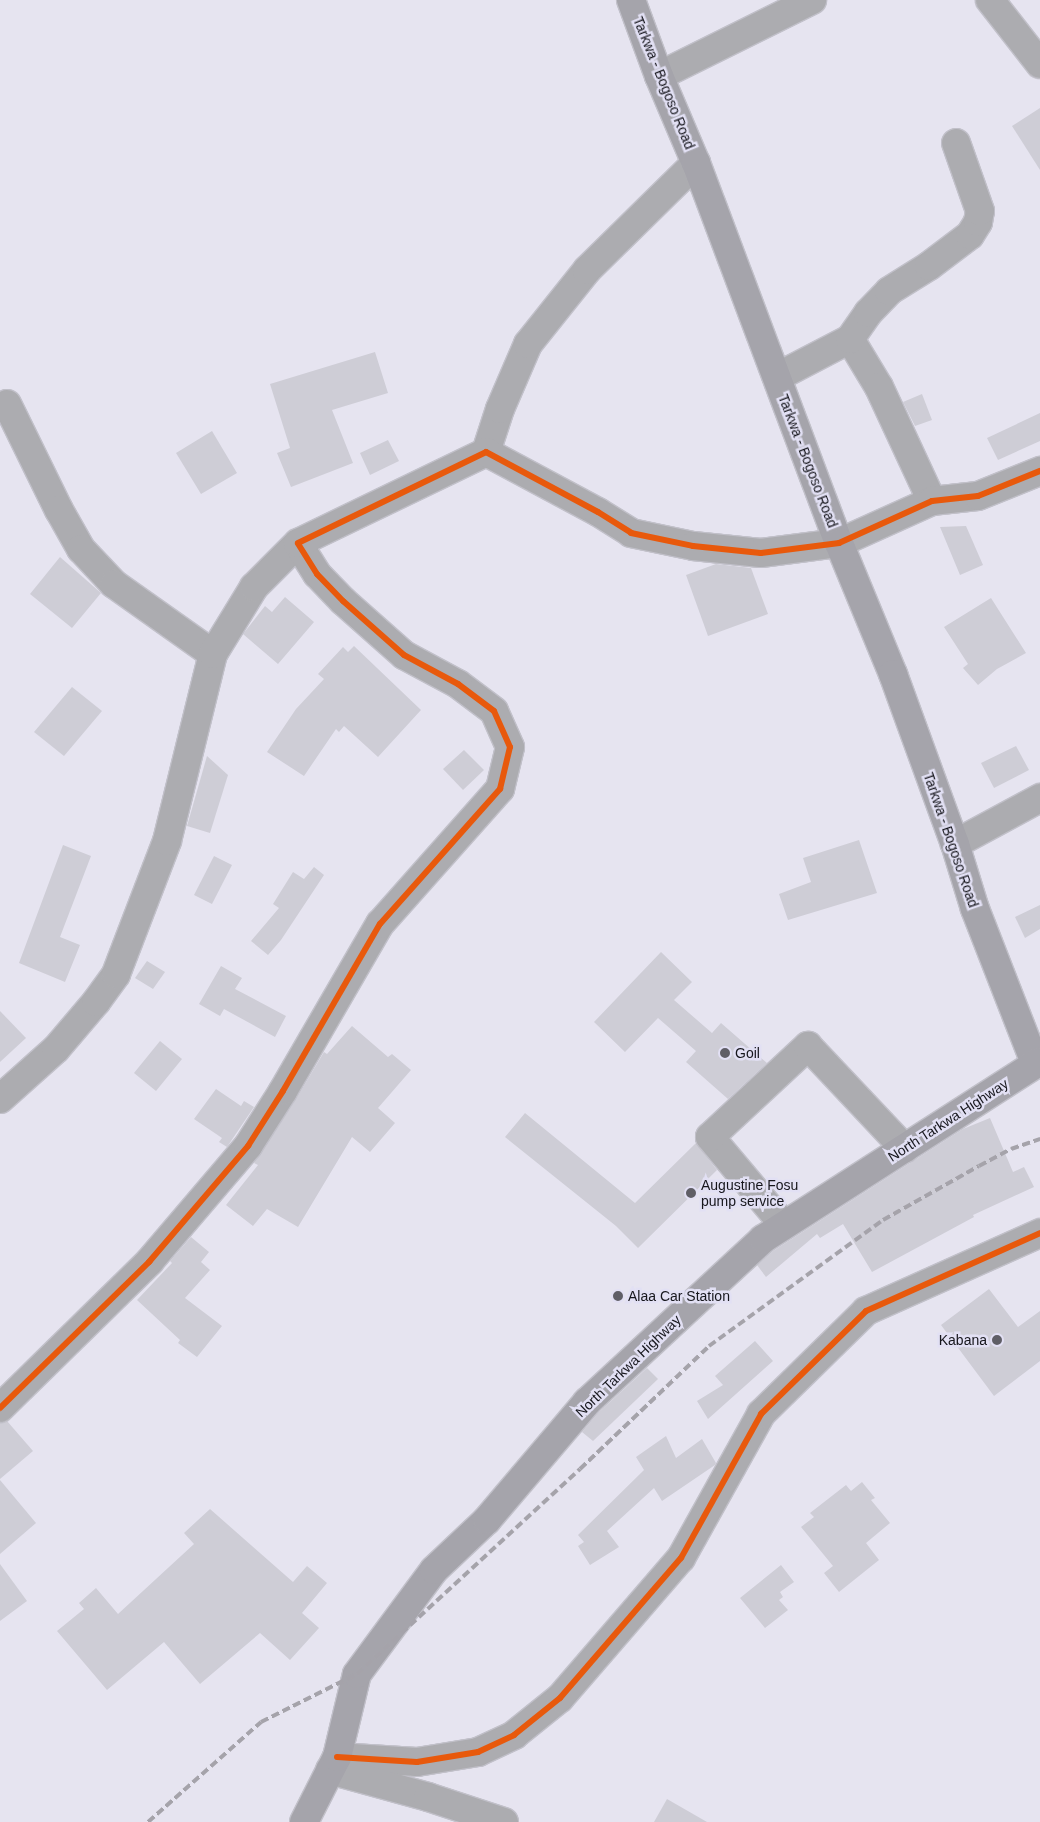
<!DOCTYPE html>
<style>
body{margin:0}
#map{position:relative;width:1040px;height:1822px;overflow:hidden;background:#e6e4f0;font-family:Arial,sans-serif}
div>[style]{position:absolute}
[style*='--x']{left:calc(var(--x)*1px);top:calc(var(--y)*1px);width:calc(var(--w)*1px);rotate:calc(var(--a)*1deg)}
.building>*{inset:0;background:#cecdd6}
.roads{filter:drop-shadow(1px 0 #c1c0c9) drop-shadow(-1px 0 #c1c0c9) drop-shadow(0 1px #c1c0c9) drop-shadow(0 -1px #c1c0c9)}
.minor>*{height:28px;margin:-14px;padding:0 14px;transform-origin:14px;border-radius:14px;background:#acacb0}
.major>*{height:28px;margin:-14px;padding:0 14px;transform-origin:14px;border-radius:14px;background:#a5a4ab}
.rail>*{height:4px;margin-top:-2px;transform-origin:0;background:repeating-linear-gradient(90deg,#a5a3aa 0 8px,transparent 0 12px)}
.cycleway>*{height:6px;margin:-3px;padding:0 3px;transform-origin:3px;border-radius:3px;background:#e8590c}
.dots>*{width:14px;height:14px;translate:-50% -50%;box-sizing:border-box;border:2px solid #e2e0f4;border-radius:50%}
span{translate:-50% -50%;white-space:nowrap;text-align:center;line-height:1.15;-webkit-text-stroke:5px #e2e0f4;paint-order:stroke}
.street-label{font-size:14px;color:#16161c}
.poi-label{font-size:14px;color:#16161c}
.left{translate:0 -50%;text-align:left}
.right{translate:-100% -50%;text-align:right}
</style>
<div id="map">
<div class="building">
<i style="clip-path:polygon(1040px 108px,1040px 170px,1012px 126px)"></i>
<i style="clip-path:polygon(375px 352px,388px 393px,332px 410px,353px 463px,291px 487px,277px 453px,290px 448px,270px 384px)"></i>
<i style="clip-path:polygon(922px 394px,932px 420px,915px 426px,903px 402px)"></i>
<i style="clip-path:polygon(1040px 413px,1040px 441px,998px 460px,987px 438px)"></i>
<i style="clip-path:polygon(212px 431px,237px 473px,201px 494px,176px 453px)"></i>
<i style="clip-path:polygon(388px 440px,399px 461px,370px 475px,360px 453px)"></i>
<i style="clip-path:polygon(966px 526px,983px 565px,960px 575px,940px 527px)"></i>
<i style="clip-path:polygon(60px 557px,101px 593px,72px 628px,30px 594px)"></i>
<i style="clip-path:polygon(716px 564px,751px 568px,768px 614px,708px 636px,686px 575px)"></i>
<i style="clip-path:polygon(285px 597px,314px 622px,278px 664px,243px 634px,265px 606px,272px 612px)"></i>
<i style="clip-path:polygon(991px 598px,1026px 653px,997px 669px,978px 685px,963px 668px,968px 664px,944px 627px)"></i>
<i style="clip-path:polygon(354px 646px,421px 710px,378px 757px,344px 726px,339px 732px,336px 729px,304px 776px,267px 752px,296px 709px,324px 679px,318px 674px,343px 647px,348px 652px)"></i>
<i style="clip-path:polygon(72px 687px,102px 711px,64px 756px,34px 732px)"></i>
<i style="clip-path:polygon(1016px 746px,1029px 770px,994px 788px,981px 763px)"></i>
<i style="clip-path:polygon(464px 750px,484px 770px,463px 790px,443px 769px)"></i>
<i style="clip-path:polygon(207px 756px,228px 775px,210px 833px,187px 826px)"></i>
<i style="clip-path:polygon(859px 840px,877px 893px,788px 920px,779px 894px,811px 882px,803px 858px)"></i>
<i style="clip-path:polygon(63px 845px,91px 856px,60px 937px,80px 945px,65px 982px,19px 963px)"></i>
<i style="clip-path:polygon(214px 856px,232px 865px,212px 904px,194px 895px)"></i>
<i style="clip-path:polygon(314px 867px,324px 875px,281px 940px,268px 955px,251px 941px,279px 908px,273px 904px,293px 872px,304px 879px)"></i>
<i style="clip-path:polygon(1040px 905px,1040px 929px,1025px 938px,1015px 917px)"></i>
<i style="clip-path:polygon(661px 952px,692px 982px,674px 1000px,712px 1033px,721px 1023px,767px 1063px,728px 1099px,686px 1062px,696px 1051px,658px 1018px,625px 1052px,594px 1022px)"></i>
<i style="clip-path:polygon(147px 961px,165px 972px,153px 989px,135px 978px)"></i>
<i style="clip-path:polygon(221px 966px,242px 978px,235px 989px,286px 1016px,275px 1037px,224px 1009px,220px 1016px,199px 1004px)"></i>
<i style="clip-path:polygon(0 1011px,26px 1038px,0 1062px)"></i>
<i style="clip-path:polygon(352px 1026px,388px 1057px,392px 1054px,411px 1070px,378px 1108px,395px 1123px,370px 1152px,352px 1137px,298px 1227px,267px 1209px,253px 1226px,226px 1205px,258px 1165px,254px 1163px,296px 1099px,324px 1052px,327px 1054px)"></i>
<i style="clip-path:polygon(160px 1041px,182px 1059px,156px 1091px,134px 1073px)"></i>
<i style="clip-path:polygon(216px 1089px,241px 1106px,244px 1101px,254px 1107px,227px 1147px,219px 1142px,222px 1138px,194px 1119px)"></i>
<i style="clip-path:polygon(525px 1113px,635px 1203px,696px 1143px,717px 1170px,638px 1248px,616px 1226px,505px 1137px)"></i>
<i style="clip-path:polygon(990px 1118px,1013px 1172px,1024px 1167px,1034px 1187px,973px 1215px,974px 1217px,872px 1272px,843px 1224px,820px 1238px,817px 1234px,766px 1277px,757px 1265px,773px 1251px,963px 1129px)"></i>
<i style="clip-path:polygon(191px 1237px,209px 1252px,201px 1262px,210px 1270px,185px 1298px,222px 1326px,197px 1357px,178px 1343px,180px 1340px,137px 1300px,172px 1263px,170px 1261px)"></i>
<i style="clip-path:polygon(989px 1289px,1018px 1327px,1040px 1311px,1040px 1361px,994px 1396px,941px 1325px)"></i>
<i style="clip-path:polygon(755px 1341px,773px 1361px,708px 1419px,697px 1401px,723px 1385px,715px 1376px)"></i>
<i style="clip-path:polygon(647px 1368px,658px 1379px,593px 1441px,582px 1432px,598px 1413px)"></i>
<i style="clip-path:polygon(7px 1421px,33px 1451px,0 1479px,0 1423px)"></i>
<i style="clip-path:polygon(666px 1436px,676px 1458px,702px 1439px,716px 1463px,715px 1465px,662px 1501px,654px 1488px,607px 1531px,619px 1547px,590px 1565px,578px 1546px,584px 1542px,578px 1535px,644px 1470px,636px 1457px)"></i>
<i style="clip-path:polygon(0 1480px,36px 1523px,0 1554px)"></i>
<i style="clip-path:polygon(862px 1482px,875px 1498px,871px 1500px,890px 1523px,866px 1543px,879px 1560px,839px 1592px,824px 1573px,833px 1566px,801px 1527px,814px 1517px,810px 1513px,846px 1485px,851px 1491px)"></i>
<i style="clip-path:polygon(210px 1509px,293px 1582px,307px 1566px,327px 1583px,302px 1613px,319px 1628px,290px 1660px,260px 1633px,200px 1684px,164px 1642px,107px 1690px,57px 1631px,84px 1609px,79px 1603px,96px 1588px,118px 1614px,194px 1544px,184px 1533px)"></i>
<i style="clip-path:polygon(0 1564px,27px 1601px,0 1621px)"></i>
<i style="clip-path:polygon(781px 1565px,794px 1582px,780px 1592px,783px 1597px,779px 1600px,788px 1610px,765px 1628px,740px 1598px)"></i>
<i style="clip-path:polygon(667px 1799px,707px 1822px,654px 1822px)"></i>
</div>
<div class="roads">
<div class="minor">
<i style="--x:990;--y:0;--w:81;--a:52"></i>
<i style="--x:659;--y:76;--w:171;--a:-26.4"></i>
<i style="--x:850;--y:339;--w:56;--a:58.9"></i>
<i style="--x:879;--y:387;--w:126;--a:65.1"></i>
<i style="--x:777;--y:377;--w:82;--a:-27.5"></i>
<i style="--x:850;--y:339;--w:32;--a:-55"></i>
<i style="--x:868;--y:313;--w:30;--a:-46"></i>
<i style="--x:889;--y:291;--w:47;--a:-32"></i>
<i style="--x:929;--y:266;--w:51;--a:-37.1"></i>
<i style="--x:970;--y:235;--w:15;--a:-58"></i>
<i style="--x:978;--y:222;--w:11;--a:-80"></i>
<i style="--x:980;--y:211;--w:72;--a:-109.4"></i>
<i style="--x:7;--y:404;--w:118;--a:63.9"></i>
<i style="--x:59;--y:510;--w:45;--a:60.6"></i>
<i style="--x:81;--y:549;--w:48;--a:46.7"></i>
<i style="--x:114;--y:584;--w:121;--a:35.3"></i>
<i style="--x:486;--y:452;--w:45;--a:-72"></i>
<i style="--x:500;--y:409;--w:71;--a:-66.7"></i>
<i style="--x:528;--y:344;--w:95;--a:-51.4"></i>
<i style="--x:587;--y:270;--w:153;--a:-44.5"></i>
<i style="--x:955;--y:844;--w:97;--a:-28.4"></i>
<i style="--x:0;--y:1099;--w:75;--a:-41.8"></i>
<i style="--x:56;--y:1049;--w:62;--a:-49.6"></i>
<i style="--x:96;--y:1002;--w:34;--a:-54"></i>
<i style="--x:116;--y:974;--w:142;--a:-69"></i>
<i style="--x:167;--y:841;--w:193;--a:-76.2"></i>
<i style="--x:213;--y:654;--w:79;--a:-58.5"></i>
<i style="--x:254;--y:587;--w:62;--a:-45"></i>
<i style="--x:784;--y:1225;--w:115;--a:-130.1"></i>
<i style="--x:710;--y:1137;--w:134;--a:-42.9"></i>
<i style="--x:808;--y:1046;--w:141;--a:46.7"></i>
<i style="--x:0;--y:1408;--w:209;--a:-44.4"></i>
<i style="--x:149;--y:1262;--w:153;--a:-49.5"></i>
<i style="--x:248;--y:1146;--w:65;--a:-57.5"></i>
<i style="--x:283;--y:1091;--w:193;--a:-59.9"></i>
<i style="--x:380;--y:924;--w:181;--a:-48.4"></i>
<i style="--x:500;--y:789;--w:43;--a:-76.6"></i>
<i style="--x:510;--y:747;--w:39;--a:-114"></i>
<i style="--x:494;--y:711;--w:45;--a:-143.1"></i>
<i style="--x:458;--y:684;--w:61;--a:-151.8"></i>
<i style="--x:404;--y:655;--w:81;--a:-138.5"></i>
<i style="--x:343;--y:601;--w:37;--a:-134"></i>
<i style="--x:317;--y:574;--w:36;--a:-122"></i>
<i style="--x:298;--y:543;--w:209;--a:-25.8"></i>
<i style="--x:486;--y:452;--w:127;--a:28.2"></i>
<i style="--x:598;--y:512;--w:39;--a:32"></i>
<i style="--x:631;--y:533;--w:63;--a:11.8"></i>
<i style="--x:693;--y:546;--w:68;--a:5.9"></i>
<i style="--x:761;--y:553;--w:79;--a:-7.3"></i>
<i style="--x:839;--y:543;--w:102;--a:-24.3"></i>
<i style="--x:932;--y:501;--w:46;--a:-6.2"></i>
<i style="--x:978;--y:496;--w:67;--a:-22"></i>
<i style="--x:337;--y:1757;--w:80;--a:3.6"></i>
<i style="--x:417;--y:1762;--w:62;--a:-9.3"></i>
<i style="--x:478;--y:1752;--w:40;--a:-25"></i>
<i style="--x:514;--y:1735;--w:59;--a:-38.8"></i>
<i style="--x:560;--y:1698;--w:185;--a:-49.2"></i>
<i style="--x:681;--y:1558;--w:165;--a:-60.9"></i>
<i style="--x:761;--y:1414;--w:147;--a:-44.4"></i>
<i style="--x:866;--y:1311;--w:191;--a:-24.1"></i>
<i style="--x:330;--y:1770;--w:102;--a:15.4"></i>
<i style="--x:428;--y:1797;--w:80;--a:18.2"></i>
</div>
<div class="major">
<i style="--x:631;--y:0;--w:81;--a:69.8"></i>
<i style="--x:659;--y:76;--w:95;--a:67"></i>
<i style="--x:696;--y:163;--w:406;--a:69.4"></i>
<i style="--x:839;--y:543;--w:142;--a:67.6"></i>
<i style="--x:893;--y:674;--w:181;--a:70"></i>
<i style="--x:955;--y:844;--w:68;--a:72.9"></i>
<i style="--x:975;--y:909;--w:165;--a:68.7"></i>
<i style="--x:304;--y:1822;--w:73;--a:-63.1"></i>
<i style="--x:337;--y:1757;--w:85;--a:-76.5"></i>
<i style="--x:357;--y:1674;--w:129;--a:-53.5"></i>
<i style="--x:434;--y:1570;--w:73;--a:-43.3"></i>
<i style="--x:487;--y:1520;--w:155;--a:-49.7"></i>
<i style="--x:587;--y:1402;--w:240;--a:-42.8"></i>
<i style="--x:763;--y:1239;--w:329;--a:-32.7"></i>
</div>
</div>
<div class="rail">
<i style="--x:148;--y:1822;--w:151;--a:-41.5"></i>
<i style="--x:261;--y:1722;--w:107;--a:-26.6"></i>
<i style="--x:357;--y:1674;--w:303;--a:-42.6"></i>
<i style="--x:580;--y:1469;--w:178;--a:-43.6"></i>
<i style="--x:709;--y:1346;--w:215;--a:-35.9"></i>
<i style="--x:883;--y:1220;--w:110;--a:-29.4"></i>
<i style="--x:979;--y:1166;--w:36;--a:-28"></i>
<i style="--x:1011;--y:1149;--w:31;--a:-19"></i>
</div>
<div class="cycleway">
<i style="--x:0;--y:1408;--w:209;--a:-44.4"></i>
<i style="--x:149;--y:1262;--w:153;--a:-49.5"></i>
<i style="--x:248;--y:1146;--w:65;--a:-57.5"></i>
<i style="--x:283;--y:1091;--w:193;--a:-59.9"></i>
<i style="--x:380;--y:924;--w:181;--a:-48.4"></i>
<i style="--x:500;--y:789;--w:43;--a:-76.6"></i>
<i style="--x:510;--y:747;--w:39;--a:-114"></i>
<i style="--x:494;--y:711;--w:45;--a:-143.1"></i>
<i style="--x:458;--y:684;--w:61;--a:-151.8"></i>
<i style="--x:404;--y:655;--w:81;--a:-138.5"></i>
<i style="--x:343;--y:601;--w:37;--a:-134"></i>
<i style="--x:317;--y:574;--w:36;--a:-122"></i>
<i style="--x:298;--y:543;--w:209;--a:-25.8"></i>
<i style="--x:486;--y:452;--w:127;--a:28.2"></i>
<i style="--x:598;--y:512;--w:39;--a:32"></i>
<i style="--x:631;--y:533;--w:63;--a:11.8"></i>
<i style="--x:693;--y:546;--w:68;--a:5.9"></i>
<i style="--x:761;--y:553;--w:79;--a:-7.3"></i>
<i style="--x:839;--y:543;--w:102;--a:-24.3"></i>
<i style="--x:932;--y:501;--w:46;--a:-6.2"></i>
<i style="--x:978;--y:496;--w:67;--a:-22"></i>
<i style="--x:337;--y:1757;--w:80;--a:3.6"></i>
<i style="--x:417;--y:1762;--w:62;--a:-9.3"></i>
<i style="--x:478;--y:1752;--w:40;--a:-25"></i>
<i style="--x:514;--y:1735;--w:59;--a:-38.8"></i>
<i style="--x:560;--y:1698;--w:185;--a:-49.2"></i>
<i style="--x:681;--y:1558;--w:165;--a:-60.9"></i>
<i style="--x:761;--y:1414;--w:147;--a:-44.4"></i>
<i style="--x:866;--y:1311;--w:191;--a:-24.1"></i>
</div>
<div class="dots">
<i style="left:725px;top:1053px;background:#5f5e66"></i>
<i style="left:691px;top:1193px;background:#5f5e66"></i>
<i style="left:618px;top:1296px;background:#5f5e66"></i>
<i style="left:997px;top:1340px;background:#5f5e66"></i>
</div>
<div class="street-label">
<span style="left:664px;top:83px;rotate:68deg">Tarkwa - Bogoso Road</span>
<span style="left:808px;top:461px;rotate:69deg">Tarkwa - Bogoso Road</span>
<span style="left:951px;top:840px;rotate:71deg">Tarkwa - Bogoso Road</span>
<span style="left:948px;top:1120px;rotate:-33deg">North Tarkwa Highway</span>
<span style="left:628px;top:1366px;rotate:-44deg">North Tarkwa Highway</span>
</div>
<div class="poi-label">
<span class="left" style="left:735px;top:1053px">Goil</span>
<span class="left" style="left:701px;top:1193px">Augustine Fosu<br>pump service</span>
<span class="left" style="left:628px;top:1296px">Alaa Car Station</span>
<span class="right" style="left:987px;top:1340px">Kabana</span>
</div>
</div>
